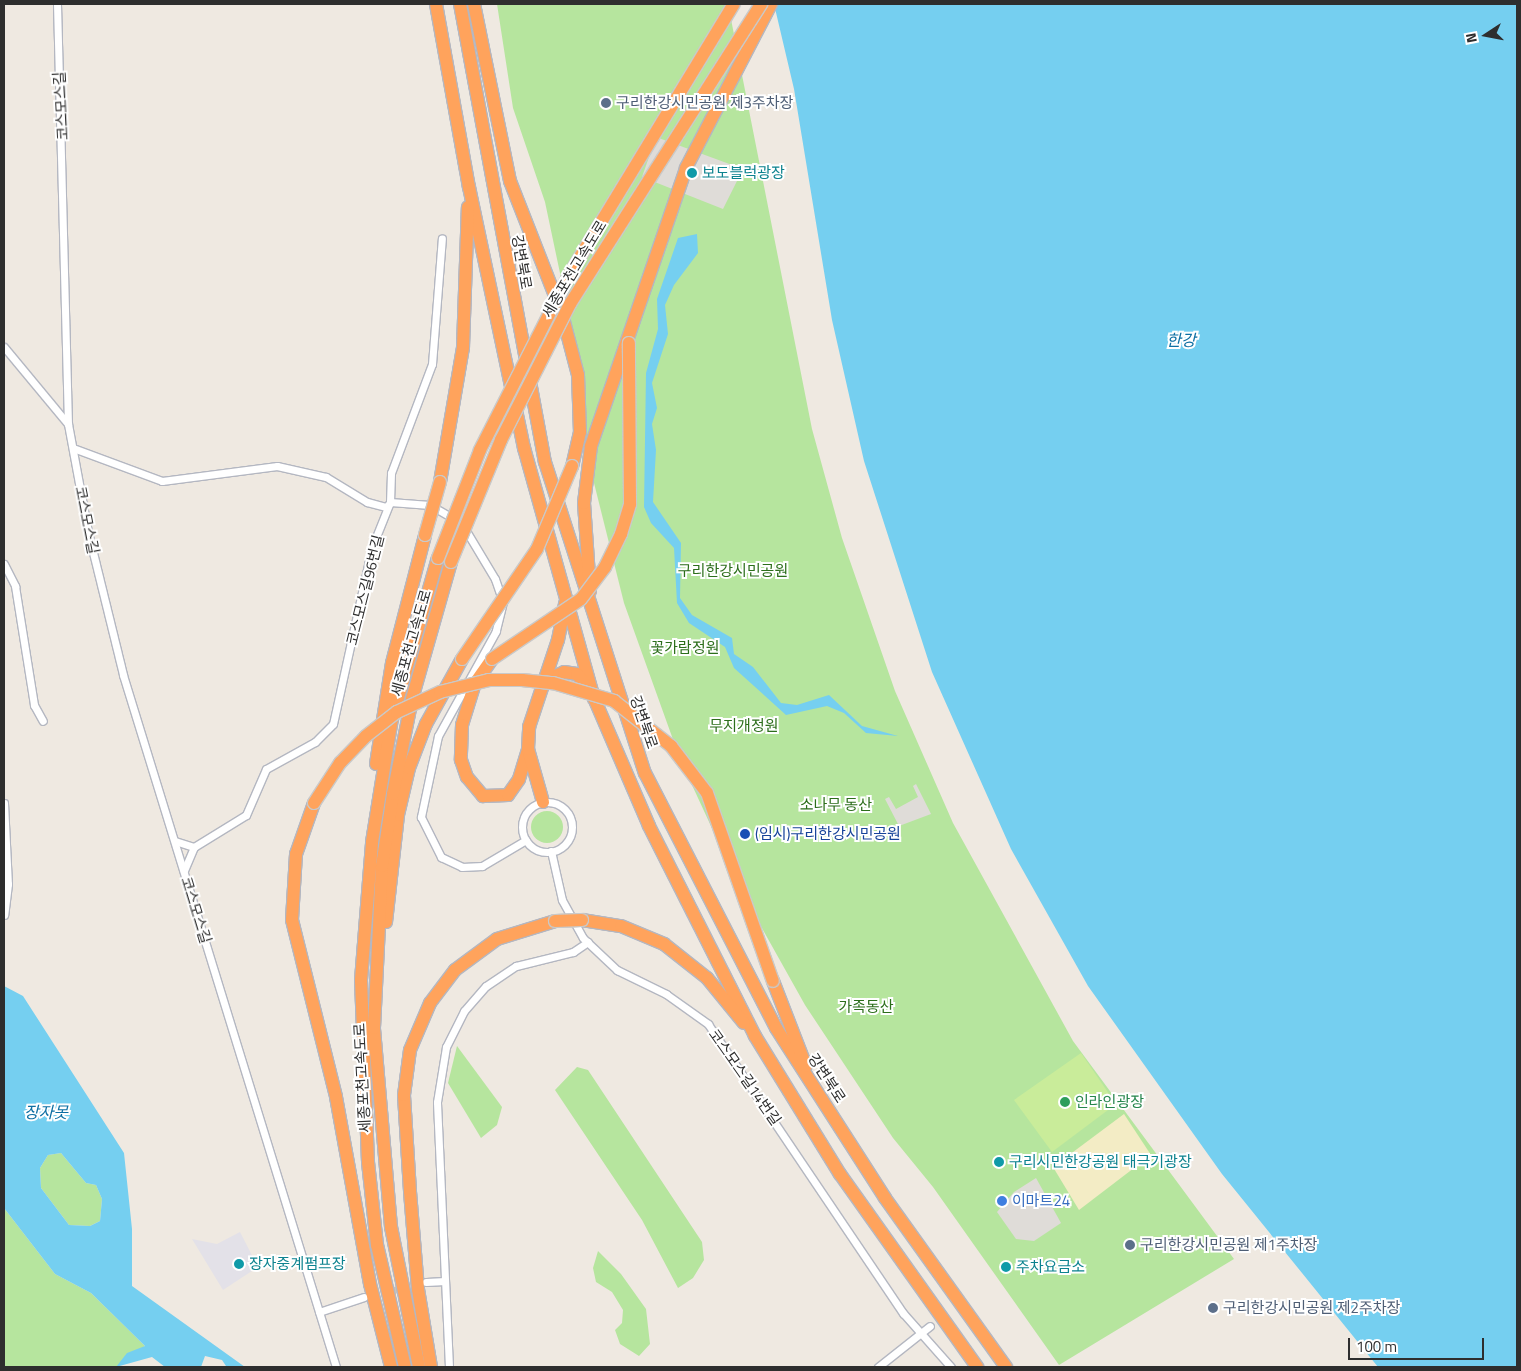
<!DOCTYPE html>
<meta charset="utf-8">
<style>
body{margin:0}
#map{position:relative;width:1521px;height:1371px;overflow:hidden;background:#efe9e1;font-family:"Titillium Web","Noto Sans KR",sans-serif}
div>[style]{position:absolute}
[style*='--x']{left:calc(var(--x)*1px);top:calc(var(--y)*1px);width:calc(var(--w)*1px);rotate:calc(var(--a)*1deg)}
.industrial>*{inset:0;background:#e3e1e8}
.green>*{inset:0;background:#b6e59e}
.round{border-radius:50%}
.sand>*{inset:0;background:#f3ecc5}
.pitch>*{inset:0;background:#c9ec9a}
.plaza>*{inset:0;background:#dfdcd8}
.water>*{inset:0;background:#75cff0}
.street-tunnel>*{height:7px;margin-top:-3.5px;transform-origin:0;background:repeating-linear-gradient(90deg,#c8c4bd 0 7px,transparent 0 10.5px)}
.roads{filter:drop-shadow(1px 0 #b4b7c1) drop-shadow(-1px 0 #b4b7c1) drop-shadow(0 1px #b4b7c1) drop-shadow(0 -1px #b4b7c1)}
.street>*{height:7px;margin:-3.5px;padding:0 3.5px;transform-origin:3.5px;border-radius:3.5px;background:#fff}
.street>.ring{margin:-3.5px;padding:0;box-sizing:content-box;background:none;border:7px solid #fff;border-radius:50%}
.highway>*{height:12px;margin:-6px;padding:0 6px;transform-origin:6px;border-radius:6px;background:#ffa35c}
.bridges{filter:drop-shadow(1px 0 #c9c9c9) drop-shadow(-1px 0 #c9c9c9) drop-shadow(0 1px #c9c9c9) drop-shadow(0 -1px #c9c9c9)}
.highway-bridge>*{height:12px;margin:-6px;padding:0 6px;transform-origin:6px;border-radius:6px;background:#ffa35c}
.dots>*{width:14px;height:14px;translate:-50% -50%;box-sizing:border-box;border:2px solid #fff;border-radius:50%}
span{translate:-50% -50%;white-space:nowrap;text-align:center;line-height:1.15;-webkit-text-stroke:4px #fff;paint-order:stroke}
.service-label{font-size:15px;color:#4e5e75}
.left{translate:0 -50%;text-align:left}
.street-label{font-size:15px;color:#2e2e2e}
.culture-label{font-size:15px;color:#0d838f}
.park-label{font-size:15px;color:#2c6e1b}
.transit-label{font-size:15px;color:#164399}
.leisure-label{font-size:15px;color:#27864d}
.shop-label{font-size:15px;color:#366cbe}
.water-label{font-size:16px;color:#0d6fa3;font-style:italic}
.frame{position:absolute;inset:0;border:5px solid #2e2e2e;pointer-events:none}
.north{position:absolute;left:1461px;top:10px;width:50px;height:50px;-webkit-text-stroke:4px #fff;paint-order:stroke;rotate:259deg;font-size:14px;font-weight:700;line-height:20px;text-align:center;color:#2e2e2e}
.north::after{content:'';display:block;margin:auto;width:18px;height:22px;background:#2e2e2e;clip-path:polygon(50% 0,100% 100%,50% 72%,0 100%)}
.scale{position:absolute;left:1348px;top:1338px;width:136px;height:22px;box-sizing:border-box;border:2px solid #2e2e2e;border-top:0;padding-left:6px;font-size:15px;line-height:18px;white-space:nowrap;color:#2e2e2e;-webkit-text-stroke:4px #fff;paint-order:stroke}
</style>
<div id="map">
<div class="industrial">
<i style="clip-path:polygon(240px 1232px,258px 1267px,223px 1290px,192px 1239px,217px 1244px)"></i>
</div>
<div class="green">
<i style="clip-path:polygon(497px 4px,728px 4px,812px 429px,842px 538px,895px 691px,953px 823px,1073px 1041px,1234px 1259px,1059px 1365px,933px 1187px,893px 1138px,805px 1005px,740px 889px,680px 759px,624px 603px,582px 435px,580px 368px,545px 202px,513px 108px)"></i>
<i class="round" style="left:531px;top:811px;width:32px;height:32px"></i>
<i style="clip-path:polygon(457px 1046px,502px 1107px,497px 1125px,481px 1138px,448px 1083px)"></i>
<i style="clip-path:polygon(577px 1067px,588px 1070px,702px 1242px,704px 1260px,693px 1278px,678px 1288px,642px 1220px,555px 1090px)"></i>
<i style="clip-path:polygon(61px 1153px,86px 1183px,96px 1185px,102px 1199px,100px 1221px,90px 1226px,69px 1225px,41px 1188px,40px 1168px,48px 1155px)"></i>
<i style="clip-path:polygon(4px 1208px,55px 1274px,91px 1293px,145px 1346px,116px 1367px,4px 1367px)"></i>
<i style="clip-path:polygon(598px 1251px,621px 1274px,646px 1309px,650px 1344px,639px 1356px,620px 1344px,615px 1330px,622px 1323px,623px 1310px,612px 1292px,596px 1282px,593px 1268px)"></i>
</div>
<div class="sand">
<i style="clip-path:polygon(1124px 1114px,1151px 1155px,1079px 1210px,1053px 1167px)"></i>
</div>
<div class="pitch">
<i style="clip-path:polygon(1081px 1053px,1116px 1104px,1052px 1152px,1014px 1100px)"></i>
</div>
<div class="plaza">
<i style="clip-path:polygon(656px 137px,743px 169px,723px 209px,642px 177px)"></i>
<i style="clip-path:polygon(916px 784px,931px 814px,899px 826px,885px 799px,889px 797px,896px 809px,918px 797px,913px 786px)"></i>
<i style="clip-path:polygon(1036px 1178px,1061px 1223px,1034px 1241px,1016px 1239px,997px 1212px,1014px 1192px)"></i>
</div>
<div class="water">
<i style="clip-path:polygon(774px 4px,1517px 4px,1517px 1367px,1378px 1367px,1222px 1174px,1088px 986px,1011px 849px,932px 672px,864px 461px,832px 320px,794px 89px)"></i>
<i style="clip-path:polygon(697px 234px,698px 253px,674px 285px,665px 305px,668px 334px,652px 383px,657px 408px,652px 424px,656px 450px,653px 502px,681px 543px,680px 598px,692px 615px,732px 638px,734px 654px,753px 667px,781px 703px,797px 705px,829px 695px,862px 726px,898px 736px,866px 733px,844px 713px,827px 706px,786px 715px,734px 668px,725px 647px,689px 623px,677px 603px,674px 548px,651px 523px,644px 507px,646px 373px,658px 329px,657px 299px,678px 238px)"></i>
<i style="clip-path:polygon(evenodd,4px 986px,23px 996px,124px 1153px,132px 1229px,132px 1286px,245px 1367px,226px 1366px,222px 1360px,205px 1356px,201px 1367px,165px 1367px,152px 1357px,116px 1367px,127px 1353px,145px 1346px,91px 1293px,55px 1274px,4px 1208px,4px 986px,61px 1153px,86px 1183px,96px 1185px,102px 1199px,100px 1221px,90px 1226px,69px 1225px,41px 1188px,40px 1168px,48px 1155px,61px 1153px)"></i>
</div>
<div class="street-tunnel">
<i style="--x:372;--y:1295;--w:49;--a:-12.9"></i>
</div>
<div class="roads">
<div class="street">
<i style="--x:57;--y:4;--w:420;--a:88.5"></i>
<i style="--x:68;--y:424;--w:110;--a:79.5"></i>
<i style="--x:88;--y:532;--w:147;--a:76.2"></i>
<i style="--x:123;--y:675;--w:724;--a:72.89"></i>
<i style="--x:4;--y:347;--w:100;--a:50.3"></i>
<i style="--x:73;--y:448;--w:95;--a:20.3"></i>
<i style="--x:162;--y:481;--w:116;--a:-7.4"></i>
<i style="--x:277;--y:466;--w:50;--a:12.7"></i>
<i style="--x:326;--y:477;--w:48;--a:31.4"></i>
<i style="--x:367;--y:502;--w:20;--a:15"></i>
<i style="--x:386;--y:507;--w:6;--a:-45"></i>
<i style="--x:390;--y:502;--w:40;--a:4.3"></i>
<i style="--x:430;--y:505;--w:30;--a:30"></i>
<i style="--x:465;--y:529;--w:58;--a:59"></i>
<i style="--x:495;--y:579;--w:24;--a:71"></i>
<i style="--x:503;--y:602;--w:30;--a:104"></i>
<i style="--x:496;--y:631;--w:120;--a:118.9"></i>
<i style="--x:438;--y:736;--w:83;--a:101.9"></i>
<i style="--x:421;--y:817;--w:45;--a:63.4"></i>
<i style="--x:441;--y:857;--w:23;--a:25"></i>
<i style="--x:462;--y:867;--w:20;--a:-3"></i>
<i style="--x:482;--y:866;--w:51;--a:-30.6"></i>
<i style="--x:4;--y:564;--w:25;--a:63"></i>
<i style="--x:15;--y:586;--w:121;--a:80.9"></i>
<i style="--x:34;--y:705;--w:18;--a:61"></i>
<i class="ring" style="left:522px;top:802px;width:43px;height:43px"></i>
<i style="--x:4;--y:803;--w:81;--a:87.2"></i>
<i style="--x:8;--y:884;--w:31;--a:97"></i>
<i style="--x:175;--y:841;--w:20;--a:18"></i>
<i style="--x:194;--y:847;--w:26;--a:113"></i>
<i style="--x:194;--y:847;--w:61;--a:-31.6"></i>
<i style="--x:246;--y:815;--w:50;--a:-66.5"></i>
<i style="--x:266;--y:769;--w:56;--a:-28.9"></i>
<i style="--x:315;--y:742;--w:25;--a:-45"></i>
<i style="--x:333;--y:724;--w:181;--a:-77.6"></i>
<i style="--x:372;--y:547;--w:48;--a:-68.2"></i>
<i style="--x:390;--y:502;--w:29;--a:-88"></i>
<i style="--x:391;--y:473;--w:116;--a:-69.4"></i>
<i style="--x:432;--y:364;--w:126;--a:-85.5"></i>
<i style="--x:551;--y:851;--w:50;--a:77.3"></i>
<i style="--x:562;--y:900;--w:43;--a:61.1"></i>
<i style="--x:583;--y:938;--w:47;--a:43.3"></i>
<i style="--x:617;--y:970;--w:55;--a:26.1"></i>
<i style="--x:666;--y:994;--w:52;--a:35.5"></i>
<i style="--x:708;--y:1024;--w:349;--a:56"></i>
<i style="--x:903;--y:1313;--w:72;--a:48.4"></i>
<i style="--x:426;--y:1282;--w:19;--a:-3"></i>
<i style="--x:319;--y:1312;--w:47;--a:-18.4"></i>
<i style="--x:449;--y:1367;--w:265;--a:-92.6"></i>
<i style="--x:437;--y:1102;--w:56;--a:-80.7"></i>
<i style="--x:446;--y:1047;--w:40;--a:-63.4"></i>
<i style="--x:464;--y:1011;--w:33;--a:-49"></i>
<i style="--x:486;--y:986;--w:36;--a:-34"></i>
<i style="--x:516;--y:966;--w:59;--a:-13.8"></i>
<i style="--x:573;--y:952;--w:18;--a:-34"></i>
<i style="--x:878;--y:1367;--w:66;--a:-38.3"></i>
</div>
<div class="highway">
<i style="--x:436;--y:4;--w:186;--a:79.8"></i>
<i style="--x:469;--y:187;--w:267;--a:78.1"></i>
<i style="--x:524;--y:448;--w:260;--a:74.4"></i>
<i style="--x:594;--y:698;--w:139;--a:66.7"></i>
<i style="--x:649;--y:826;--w:235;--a:63.2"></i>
<i style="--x:755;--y:1036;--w:162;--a:58.4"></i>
<i style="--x:840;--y:1174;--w:237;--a:54.6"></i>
<i style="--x:460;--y:4;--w:466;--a:79.5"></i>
<i style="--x:545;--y:462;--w:327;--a:72.2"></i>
<i style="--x:645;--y:773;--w:287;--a:62.8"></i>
<i style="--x:776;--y:1028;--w:202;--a:57.3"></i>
<i style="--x:885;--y:1198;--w:208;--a:54.4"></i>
<i style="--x:474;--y:4;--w:181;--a:78.5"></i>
<i style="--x:510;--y:181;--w:143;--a:68.6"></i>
<i style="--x:562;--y:314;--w:63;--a:75.3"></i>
<i style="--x:578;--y:375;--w:57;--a:88"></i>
<i style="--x:580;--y:432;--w:35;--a:103"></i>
<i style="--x:440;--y:482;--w:137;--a:-80.3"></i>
<i style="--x:463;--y:347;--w:140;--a:-88"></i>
<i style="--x:590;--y:591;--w:88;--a:-93.9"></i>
<i style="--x:584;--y:503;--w:57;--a:-83"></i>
<i style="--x:591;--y:446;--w:294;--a:-71.1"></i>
<i style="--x:686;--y:168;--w:185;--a:-62.6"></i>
<i style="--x:492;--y:659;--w:29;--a:125"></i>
<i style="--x:475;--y:683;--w:44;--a:107.2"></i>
<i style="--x:462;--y:725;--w:35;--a:92"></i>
<i style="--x:461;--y:760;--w:18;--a:71"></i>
<i style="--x:467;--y:777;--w:25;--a:50"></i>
<i style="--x:483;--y:796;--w:25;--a:-2"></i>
<i style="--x:508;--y:795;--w:19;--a:-55"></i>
<i style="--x:519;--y:779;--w:31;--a:-73"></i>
<i style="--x:541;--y:682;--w:25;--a:-23"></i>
<i style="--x:564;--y:672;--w:13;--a:9"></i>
<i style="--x:577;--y:674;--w:21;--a:51"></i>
<i style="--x:376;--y:764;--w:102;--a:-81"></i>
<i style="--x:392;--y:663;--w:132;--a:-75.5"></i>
<i style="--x:543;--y:802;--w:55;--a:-105.8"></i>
<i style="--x:528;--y:749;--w:22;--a:-87"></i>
<i style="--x:529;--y:727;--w:92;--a:-71.6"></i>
<i style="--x:558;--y:640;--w:38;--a:-79"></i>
<i style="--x:314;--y:803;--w:54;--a:109.4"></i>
<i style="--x:296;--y:854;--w:66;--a:93.5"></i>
<i style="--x:292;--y:920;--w:182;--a:76"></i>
<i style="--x:336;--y:1097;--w:190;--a:79.7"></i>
<i style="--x:370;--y:1284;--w:86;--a:75.8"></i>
<i style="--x:582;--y:920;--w:39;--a:9"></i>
<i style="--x:621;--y:926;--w:47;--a:22.7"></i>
<i style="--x:664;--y:944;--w:55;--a:38.3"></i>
<i style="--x:707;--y:978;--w:58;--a:50.6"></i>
<i style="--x:386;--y:922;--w:108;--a:-83.6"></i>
<i style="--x:398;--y:815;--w:48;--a:-76.8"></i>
<i style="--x:409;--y:768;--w:47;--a:-68.9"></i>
<i style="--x:426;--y:724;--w:74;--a:-61"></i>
<i style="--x:773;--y:981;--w:91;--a:68.8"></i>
<i style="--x:405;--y:1367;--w:125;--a:-102.9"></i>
<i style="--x:377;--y:1245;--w:83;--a:-96.2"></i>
<i style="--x:368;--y:1162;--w:182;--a:-92.2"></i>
<i style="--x:361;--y:980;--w:138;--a:-85.4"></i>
<i style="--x:372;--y:842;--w:125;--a:-80.8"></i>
<i style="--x:392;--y:719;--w:167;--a:-74.1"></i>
<i style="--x:419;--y:1367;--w:143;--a:-101.3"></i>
<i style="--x:391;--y:1227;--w:200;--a:-94.9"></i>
<i style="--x:374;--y:1028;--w:162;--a:-87.2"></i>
<i style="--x:382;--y:866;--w:73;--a:-81.3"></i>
<i style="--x:393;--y:794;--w:97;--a:-78.7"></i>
<i style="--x:412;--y:699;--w:142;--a:-74.1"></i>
<i style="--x:431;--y:1367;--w:79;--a:-99.5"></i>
<i style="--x:418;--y:1289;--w:98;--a:-94.7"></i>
<i style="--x:410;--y:1191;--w:96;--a:-93.6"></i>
<i style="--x:404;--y:1095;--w:45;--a:-82.4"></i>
<i style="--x:410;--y:1050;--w:51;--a:-66.9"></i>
<i style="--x:430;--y:1003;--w:41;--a:-52.9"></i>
<i style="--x:455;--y:970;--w:52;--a:-36.4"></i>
<i style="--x:497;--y:939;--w:61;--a:-17.2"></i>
</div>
</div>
<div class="bridges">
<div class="highway-bridge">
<i style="--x:425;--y:535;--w:55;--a:-74.2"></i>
<i style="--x:438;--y:558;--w:116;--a:-68.7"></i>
<i style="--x:480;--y:450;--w:196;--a:-63"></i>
<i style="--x:569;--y:275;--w:317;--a:-58.7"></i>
<i style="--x:451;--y:562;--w:132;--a:-67.7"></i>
<i style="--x:501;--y:440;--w:153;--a:-63.1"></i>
<i style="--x:570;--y:304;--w:356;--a:-57.5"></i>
<i style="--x:462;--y:659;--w:133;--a:-55.7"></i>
<i style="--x:537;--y:549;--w:90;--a:-67.1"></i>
<i style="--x:492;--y:659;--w:107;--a:-34"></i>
<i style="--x:581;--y:599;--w:40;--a:-53"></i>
<i style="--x:605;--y:567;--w:37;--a:-64"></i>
<i style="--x:621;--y:534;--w:31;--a:-73"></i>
<i style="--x:630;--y:504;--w:161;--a:-90.4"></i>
<i style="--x:314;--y:803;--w:48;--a:-57"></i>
<i style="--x:340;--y:763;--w:37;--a:-46"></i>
<i style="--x:366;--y:736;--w:39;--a:-38"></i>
<i style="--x:397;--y:712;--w:47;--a:-24.9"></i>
<i style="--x:440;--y:692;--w:50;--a:-13.8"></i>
<i style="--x:489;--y:680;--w:33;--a:0"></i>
<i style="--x:522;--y:680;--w:31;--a:6"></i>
<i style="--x:553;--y:683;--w:64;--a:16.4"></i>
<i style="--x:614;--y:701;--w:73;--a:38.3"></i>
<i style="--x:671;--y:746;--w:59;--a:52.5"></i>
<i style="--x:707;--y:793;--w:199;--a:70.7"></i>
<i style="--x:555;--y:921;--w:27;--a:-2"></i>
</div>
</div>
<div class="dots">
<i style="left:606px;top:103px;background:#5c6f8a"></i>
<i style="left:692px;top:173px;background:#0f9aa8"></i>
<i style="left:745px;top:834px;background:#1a4fb4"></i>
<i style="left:1065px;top:1102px;background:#2e9e5b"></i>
<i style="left:999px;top:1162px;background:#0f9aa8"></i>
<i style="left:1002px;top:1201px;background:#3f7fe0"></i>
<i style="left:1130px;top:1245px;background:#5c6f8a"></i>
<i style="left:239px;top:1264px;background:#0f9aa8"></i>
<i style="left:1006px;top:1267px;background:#0f9aa8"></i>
<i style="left:1213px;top:1308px;background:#5c6f8a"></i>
</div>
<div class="service-label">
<span class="left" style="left:616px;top:103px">구리한강시민공원 제3주차장</span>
<span class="left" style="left:1140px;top:1245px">구리한강시민공원 제1주차장</span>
<span class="left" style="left:1223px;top:1308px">구리한강시민공원 제2주차장</span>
</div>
<div class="street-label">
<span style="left:61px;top:106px;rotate:-93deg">코스모스길</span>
<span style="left:522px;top:262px;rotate:80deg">강변북로</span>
<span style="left:574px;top:269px;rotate:-59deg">세종포천고속도로</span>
<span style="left:87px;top:520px;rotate:79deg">코스모스길</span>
<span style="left:365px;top:590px;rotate:-76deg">코스모스길96번길</span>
<span style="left:411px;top:643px;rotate:-74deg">세종포천고속도로</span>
<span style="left:644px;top:722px;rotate:71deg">강변북로</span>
<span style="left:196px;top:910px;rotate:73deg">코스모스길</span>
<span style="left:745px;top:1077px;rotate:55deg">코스모스길14번길</span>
<span style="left:362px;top:1078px;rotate:-93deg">세종포천고속도로</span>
<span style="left:827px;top:1078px;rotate:57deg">강변북로</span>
</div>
<div class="culture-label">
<span class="left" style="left:702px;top:173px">보도블럭광장</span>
<span class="left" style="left:1009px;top:1162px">구리시민한강공원 태극기광장</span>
<span class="left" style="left:249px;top:1264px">장자중계펌프장</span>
<span class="left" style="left:1016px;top:1267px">주차요금소</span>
</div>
<div class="park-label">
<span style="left:733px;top:571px">구리한강시민공원</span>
<span style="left:685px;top:648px">꽃가람정원</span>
<span style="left:744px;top:726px">무지개정원</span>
<span style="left:836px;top:805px">소나무 동산</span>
<span style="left:866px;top:1007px">가족동산</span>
</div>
<div class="transit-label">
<span class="left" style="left:755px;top:834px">(임시)구리한강시민공원</span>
</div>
<div class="leisure-label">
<span class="left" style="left:1075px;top:1102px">인라인광장</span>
</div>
<div class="shop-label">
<span class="left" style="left:1012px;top:1201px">이마트24</span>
</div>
<div class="water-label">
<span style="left:1181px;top:340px">한강</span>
<span style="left:46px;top:1112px">장자못</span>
</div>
<div class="frame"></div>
<div class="north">N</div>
<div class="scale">100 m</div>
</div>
